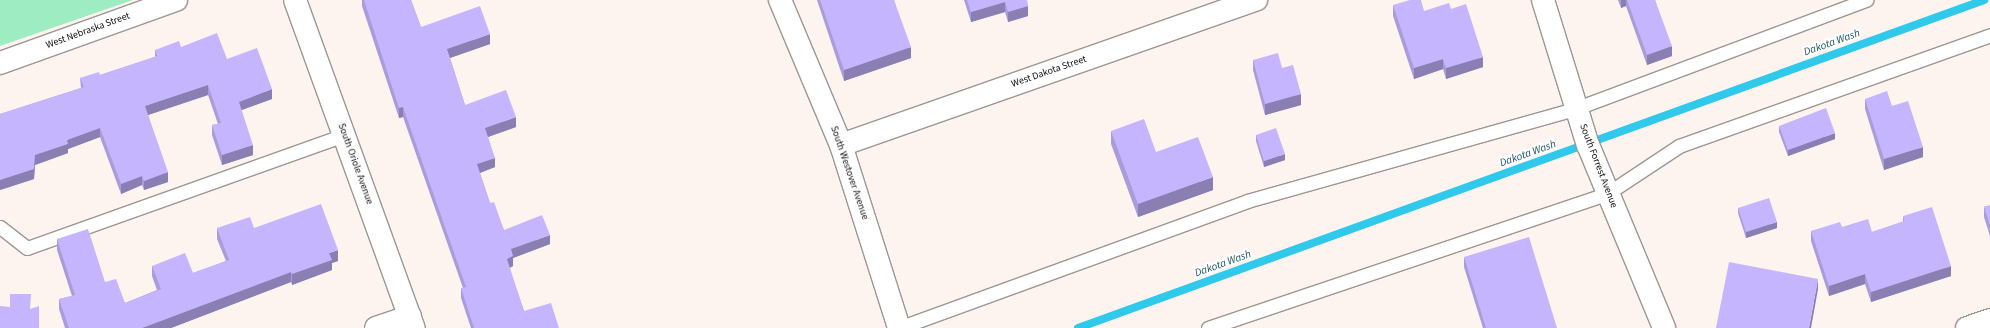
<!DOCTYPE html>
<style>
body{margin:0}
#map{position:relative;width:1990px;height:328px;overflow:hidden;background:#fdf4f0;font-family:"Source Sans 3",sans-serif}
div>[style]{position:absolute}
[style*='--x']{left:calc(var(--x)*1px);top:calc(var(--y)*1px);width:calc(var(--w)*1px);rotate:calc(var(--a)*1deg)}
.green>*{inset:0;background:#9eedc2}
.stream>*{height:8px;margin:-4px;padding:0 4px;transform-origin:4px;border-radius:4px;background:#2fc9eb}
.roads{filter:drop-shadow(1px 0 #9d9692) drop-shadow(-1px 0 #9d9692) drop-shadow(0 1px #9d9692) drop-shadow(0 -1px #9d9692)}
.service>*{height:13px;margin:-6.5px;padding:0 6.5px;transform-origin:6.5px;border-radius:6.5px;background:#fff}
.minor>*{height:22px;margin:-11px;padding:0 11px;transform-origin:11px;border-radius:11px;background:#fff}
.tertiary>*{height:22px;margin:-11px;padding:0 11px;transform-origin:11px;border-radius:11px;background:#fff}
.wall>*{inset:0;background:#a99cdb}
.shaded-wall>*{inset:0;background:#8a7fb2}
.building>*{inset:0;background:#c5b5ff}
span{translate:-50% -50%;white-space:nowrap;text-align:center;line-height:1.15;-webkit-text-stroke:4px #fff;paint-order:stroke}
.street-label{font-size:10px;color:#13110f}
.water-label{font-size:11px;color:#1d5866;font-style:italic}
</style>
<div id="map">
<div class="green">
<i style="clip-path:polygon(0 0,133px 0,0 46px)"></i>
</div>
<div class="stream">
<i style="--x:1078;--y:328;--w:964;--a:-19.9"></i>
</div>
<div class="roads">
<div class="service">
<i style="--x:0;--y:227;--w:34;--a:38"></i>
<i style="--x:27;--y:248;--w:337;--a:-19.6"></i>
<i style="--x:899;--y:328;--w:370;--a:-20"></i>
<i style="--x:1247;--y:201;--w:343;--a:-15.7"></i>
<i style="--x:1577;--y:108;--w:309;--a:-20.5"></i>
<i style="--x:1208;--y:328;--w:422;--a:-18.6"></i>
<i style="--x:1608;--y:193;--w:85;--a:-33.5"></i>
<i style="--x:1679;--y:146;--w:330;--a:-19.6"></i>
</div>
<div class="minor">
<i style="--x:295;--y:0;--w:349;--a:70.1"></i>
<i style="--x:780;--y:0;--w:157;--a:67.2"></i>
<i style="--x:841;--y:145;--w:192;--a:72.4"></i>
<i style="--x:1543;--y:0;--w:152;--a:72.8"></i>
<i style="--x:1588;--y:145;--w:198;--a:67.4"></i>
<i style="--x:841;--y:145;--w:440;--a:-19.3"></i>
<i style="--x:376;--y:328;--w:36;--a:-19"></i>
<i style="--x:1967;--y:328;--w:24;--a:-19"></i>
</div>
<div class="tertiary">
<i style="--x:0;--y:63;--w:187;--a:-19.7"></i>
</div>
</div>
<div class="wall">
<i style="clip-path:polygon(362px 0,411px 0,421px 27px,490px 44px,450px 58px,465px 105px,516px 127px,488px 137px,495px 167px,480px 173px,490px 203px,504px 230px,550px 244px,513px 258px,513px 266px,509px 268px,524px 311px,559px 328px,471px 328px,461px 298px,461px 288px,463px 288px,403px 117px,399px 118px,362px 6px)"></i>
<i style="clip-path:polygon(817px 0,894px 0,911px 58px,844px 81px)"></i>
<i style="clip-path:polygon(964px 0,1027px 0,1028px 16px,1008px 22px,1005px 12px,971px 22px)"></i>
<i style="clip-path:polygon(1618px 0,1655px 0,1672px 56px,1647px 65px,1626px 6px,1621px 8px)"></i>
<i style="clip-path:polygon(1393px 5px,1424px 11px,1451px 9px,1483px 67px,1446px 79px,1443px 69px,1414px 79px,1393px 16px)"></i>
<i style="clip-path:polygon(181px 47px,227px 59px,272px 99px,241px 110px,253px 155px,222px 165px,212px 135px,212px 125px,218px 124px,208px 95px,148px 115px,168px 182px,144px 190px,142px 185px,121px 194px,100px 137px,68px 149px,68px 153px,35px 165px,34px 179px,0 190px,0 114px,81px 88px,80px 78px,100px 75px,155px 57px,155px 50px)"></i>
<i style="clip-path:polygon(1253px 60px,1282px 68px,1301px 105px,1265px 115px,1253px 70px)"></i>
<i style="clip-path:polygon(1865px 99px,1892px 106px,1923px 157px,1884px 170px,1865px 109px)"></i>
<i style="clip-path:polygon(1779px 126px,1835px 139px,1788px 156px,1779px 132px)"></i>
<i style="clip-path:polygon(1111px 131px,1156px 152px,1213px 190px,1138px 217px,1111px 144px)"></i>
<i style="clip-path:polygon(1256px 135px,1285px 160px,1264px 167px,1256px 141px)"></i>
<i style="clip-path:polygon(1990px 205px,1990px 236px,1984px 217px,1984px 207px)"></i>
<i style="clip-path:polygon(1738px 208px,1777px 228px,1746px 238px,1738px 213px)"></i>
<i style="clip-path:polygon(1903px 216px,1951px 276px,1871px 302px,1865px 284px,1829px 296px,1811px 241px,1811px 231px,1842px 227px,1872px 232px,1903px 222px)"></i>
<i style="clip-path:polygon(217px 228px,254px 228px,338px 261px,332px 263px,332px 270px,292px 285px,291px 282px,171px 328px,65px 328px,59px 309px,59px 299px,72px 296px,57px 250px,57px 239px,105px 282px,125px 303px,157px 290px,152px 276px,152px 266px,193px 273px,226px 261px,217px 239px)"></i>
<i style="clip-path:polygon(1464px 257px,1557px 328px,1483px 328px,1464px 267px)"></i>
</div>
<div class="shaded-wall">
<i style="clip-path:polygon(1621px 0,1626px 0,1626px 6px,1621px 8px)"></i>
<i style="clip-path:polygon(1005px 2px,1005px 12px,971px 22px,971px 12px)"></i>
<i style="clip-path:polygon(1028px 6px,1028px 16px,1008px 22px,1008px 12px)"></i>
<i style="clip-path:polygon(490px 34px,490px 44px,447px 59px,447px 49px)"></i>
<i style="clip-path:polygon(1672px 46px,1672px 56px,1647px 65px,1647px 55px)"></i>
<i style="clip-path:polygon(911px 47px,911px 58px,844px 81px,844px 70px)"></i>
<i style="clip-path:polygon(1483px 57px,1483px 67px,1446px 79px,1446px 68px)"></i>
<i style="clip-path:polygon(1443px 59px,1443px 69px,1414px 79px,1414px 68px)"></i>
<i style="clip-path:polygon(208px 85px,208px 95px,145px 116px,145px 106px)"></i>
<i style="clip-path:polygon(272px 89px,272px 99px,239px 111px,239px 102px)"></i>
<i style="clip-path:polygon(1301px 94px,1301px 105px,1265px 115px,1265px 104px)"></i>
<i style="clip-path:polygon(403px 107px,403px 117px,399px 118px,399px 108px)"></i>
<i style="clip-path:polygon(516px 117px,516px 127px,485px 138px,485px 128px)"></i>
<i style="clip-path:polygon(100px 128px,100px 137px,68px 149px,68px 153px,35px 165px,34px 179px,0 190px,0 180px,35px 155px,67px 140px)"></i>
<i style="clip-path:polygon(1835px 133px,1835px 139px,1788px 156px,1788px 150px)"></i>
<i style="clip-path:polygon(253px 145px,253px 155px,222px 165px,222px 155px)"></i>
<i style="clip-path:polygon(1923px 147px,1923px 157px,1884px 170px,1884px 159px)"></i>
<i style="clip-path:polygon(1285px 154px,1285px 160px,1264px 167px,1264px 161px)"></i>
<i style="clip-path:polygon(495px 158px,495px 167px,477px 174px,477px 164px)"></i>
<i style="clip-path:polygon(168px 172px,168px 182px,144px 190px,144px 181px)"></i>
<i style="clip-path:polygon(142px 176px,142px 185px,121px 194px,121px 184px)"></i>
<i style="clip-path:polygon(1213px 177px,1213px 190px,1138px 217px,1138px 204px)"></i>
<i style="clip-path:polygon(1777px 222px,1777px 228px,1746px 238px,1746px 232px)"></i>
<i style="clip-path:polygon(550px 235px,550px 244px,513px 258px,513px 266px,507px 269px,507px 259px,511px 249px)"></i>
<i style="clip-path:polygon(338px 250px,338px 261px,332px 263px,332px 270px,292px 285px,292px 274px,329px 253px)"></i>
<i style="clip-path:polygon(1951px 266px,1951px 276px,1871px 302px,1871px 292px)"></i>
<i style="clip-path:polygon(291px 272px,291px 282px,171px 328px,142px 328px)"></i>
<i style="clip-path:polygon(1865px 274px,1865px 284px,1829px 296px,1829px 286px)"></i>
<i style="clip-path:polygon(1818px 279px,1818px 289px,1811px 328px,1809px 328px)"></i>
</div>
<div class="building">
<i style="clip-path:polygon(364px 0,411px 0,421px 27px,480px 6px,490px 34px,447px 49px,465px 105px,506px 90px,516px 117px,485px 128px,495px 158px,477px 164px,490px 203px,494px 202px,504px 230px,542px 215px,550px 235px,511px 249px,513px 256px,507px 259px,524px 311px,551px 303px,559px 328px,474px 328px,461px 288px,466px 287px,403px 107px,399px 108px)"></i>
<i style="clip-path:polygon(820px 0,894px 0,911px 47px,844px 70px)"></i>
<i style="clip-path:polygon(967px 0,1027px 0,1028px 6px,1008px 12px,1005px 2px,971px 12px)"></i>
<i style="clip-path:polygon(1410px 0,1421px 0,1424px 11px,1449px 3px,1451px 9px,1466px 4px,1483px 57px,1446px 68px,1443px 59px,1414px 68px,1393px 5px)"></i>
<i style="clip-path:polygon(1627px 0,1655px 0,1672px 46px,1647px 55px)"></i>
<i style="clip-path:polygon(217px 33px,227px 59px,257px 48px,272px 89px,239px 102px,253px 145px,222px 155px,212px 125px,221px 123px,208px 85px,145px 106px,168px 172px,144px 181px,142px 176px,121px 184px,100px 128px,67px 140px,68px 144px,35px 155px,34px 169px,0 180px,0 114px,84px 87px,80px 78px,99px 72px,100px 75px,157px 56px,155px 50px,179px 41px,181px 47px)"></i>
<i style="clip-path:polygon(1278px 53px,1282px 68px,1293px 65px,1301px 94px,1265px 104px,1253px 60px)"></i>
<i style="clip-path:polygon(1887px 91px,1892px 106px,1908px 101px,1923px 147px,1884px 159px,1865px 99px)"></i>
<i style="clip-path:polygon(1826px 108px,1835px 133px,1788px 150px,1779px 126px)"></i>
<i style="clip-path:polygon(1144px 119px,1156px 152px,1198px 137px,1213px 177px,1138px 204px,1111px 131px)"></i>
<i style="clip-path:polygon(1276px 128px,1285px 154px,1264px 161px,1256px 135px)"></i>
<i style="clip-path:polygon(1769px 198px,1777px 222px,1746px 232px,1738px 208px)"></i>
<i style="clip-path:polygon(321px 204px,338px 250px,329px 253px,332px 260px,292px 274px,291px 272px,142px 328px,69px 328px,59px 299px,75px 295px,57px 239px,88px 229px,105px 282px,116px 279px,125px 303px,161px 289px,152px 266px,185px 253px,193px 273px,229px 260px,217px 228px,250px 217px,254px 228px)"></i>
<i style="clip-path:polygon(1990px 205px,1990px 225px,1984px 207px)"></i>
<i style="clip-path:polygon(1932px 207px,1951px 266px,1871px 292px,1865px 274px,1829px 286px,1811px 231px,1840px 222px,1842px 227px,1868px 219px,1872px 232px,1904px 221px,1903px 216px)"></i>
<i style="clip-path:polygon(1529px 237px,1557px 328px,1486px 328px,1464px 257px)"></i>
<i style="clip-path:polygon(1729px 262px,1818px 279px,1809px 328px,1716px 328px)"></i>
<i style="clip-path:polygon(10px 294px,31px 294px,30px 309px,39px 306px,39px 328px,0 328px,0 306px,10px 307px)"></i>
</div>
<div class="street-label">
<span style="left:88px;top:31px;rotate:-20deg">West Nebraska Street</span>
<span style="left:1049px;top:72px;rotate:-19deg">West Dakota Street</span>
<span style="left:355px;top:164px;rotate:70deg">South Oriole Avenue</span>
<span style="left:1598px;top:166px;rotate:69deg">South Forrest Avenue</span>
<span style="left:849px;top:173px;rotate:71deg">South Westover Avenue</span>
</div>
<div class="water-label">
<span style="left:1832px;top:43px;rotate:-20deg">Dakota Wash</span>
<span style="left:1528px;top:154px;rotate:-20deg">Dakota Wash</span>
<span style="left:1223px;top:264px;rotate:-20deg">Dakota Wash</span>
</div>
</div>
